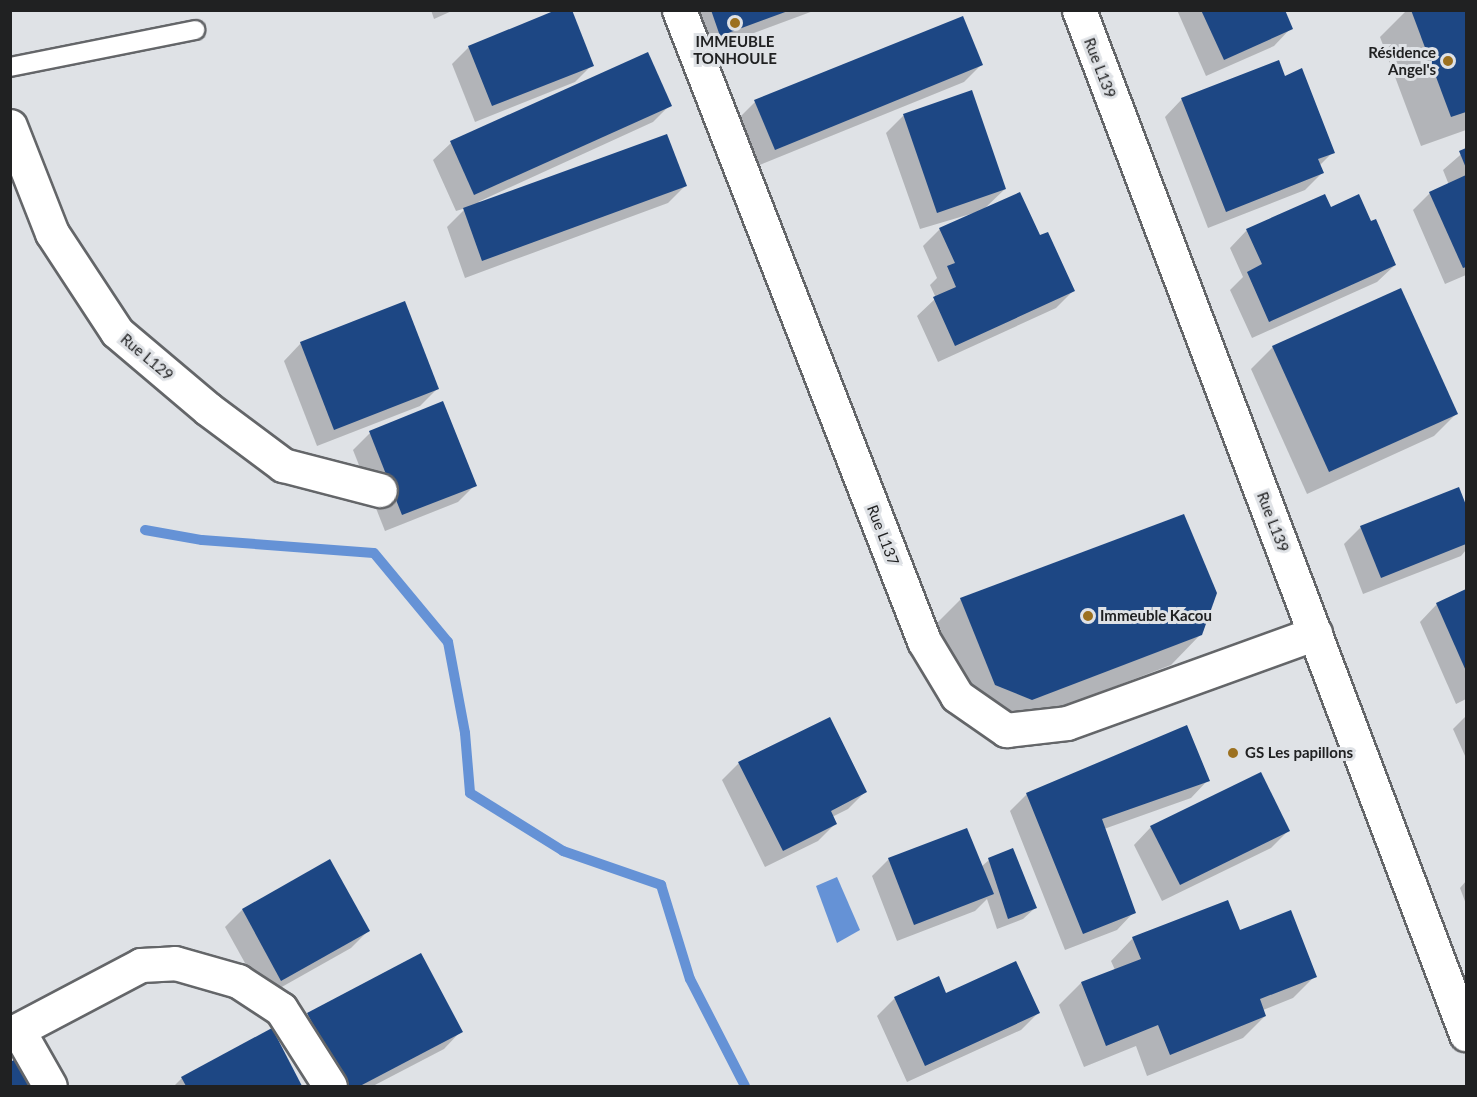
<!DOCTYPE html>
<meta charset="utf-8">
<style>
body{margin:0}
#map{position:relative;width:1477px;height:1097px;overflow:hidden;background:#dfe2e6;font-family:Lato,sans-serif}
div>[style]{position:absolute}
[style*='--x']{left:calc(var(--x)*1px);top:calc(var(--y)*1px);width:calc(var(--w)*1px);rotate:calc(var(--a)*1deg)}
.water>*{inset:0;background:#6592d6}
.shadow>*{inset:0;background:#0003}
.stream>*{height:10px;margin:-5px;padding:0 5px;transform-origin:5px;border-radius:5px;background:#6592d6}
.building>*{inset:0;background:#1d4784}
.roads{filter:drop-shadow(2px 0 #646669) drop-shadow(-2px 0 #646669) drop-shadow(0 2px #646669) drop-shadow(0 -2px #646669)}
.lane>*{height:18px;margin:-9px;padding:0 9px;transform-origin:9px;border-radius:9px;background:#fff}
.street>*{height:33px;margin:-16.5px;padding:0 16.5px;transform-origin:16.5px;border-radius:16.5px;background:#fff}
.dots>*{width:16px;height:16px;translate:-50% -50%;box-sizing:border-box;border:3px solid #dfe2e6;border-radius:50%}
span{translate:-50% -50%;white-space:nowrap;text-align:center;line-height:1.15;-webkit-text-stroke:6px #dfe2e6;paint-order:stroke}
.poi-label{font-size:15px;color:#202122;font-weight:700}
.right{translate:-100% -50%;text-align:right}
.left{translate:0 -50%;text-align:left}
.street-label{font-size:15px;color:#202122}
.frame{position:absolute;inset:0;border:12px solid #202122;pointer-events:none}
</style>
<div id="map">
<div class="water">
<i style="clip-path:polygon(837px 877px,860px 930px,837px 943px,816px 886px)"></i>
</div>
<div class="shadow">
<i style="clip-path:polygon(431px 10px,454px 10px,434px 19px)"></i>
<i style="clip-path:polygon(689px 10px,816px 10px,703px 52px)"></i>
<i style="clip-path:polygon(1177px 10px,1283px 10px,1291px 28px,1274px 46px,1206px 76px)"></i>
<i style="clip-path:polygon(1407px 10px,1466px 10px,1466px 130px,1421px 146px,1380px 37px)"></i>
<i style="clip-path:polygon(469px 47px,592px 65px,575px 82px,475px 122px,452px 64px)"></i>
<i style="clip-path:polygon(647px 54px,670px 105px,653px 122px,478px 202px,685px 186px,668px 203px,465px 278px,447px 227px,466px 208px,456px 211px,433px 160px,451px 143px)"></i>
<i style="clip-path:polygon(981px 65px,964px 82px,757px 166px,738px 119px,755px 102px)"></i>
<i style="clip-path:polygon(1284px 78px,1333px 152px,1319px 166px,1322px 173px,1305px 190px,1208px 228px,1165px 117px,1182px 99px)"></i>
<i style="clip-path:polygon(971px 92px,1005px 189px,984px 209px,1039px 237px,1073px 291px,1056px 308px,938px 362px,917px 316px,936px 298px,930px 285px,937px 278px,923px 246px,940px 229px,984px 210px,920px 229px,886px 133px,903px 116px)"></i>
<i style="clip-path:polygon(1466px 150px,1466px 275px,1445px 284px,1413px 210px,1430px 193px,1449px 185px,1443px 170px)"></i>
<i style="clip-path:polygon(1330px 209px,1370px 222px,1395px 265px,1377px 282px,1252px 338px,1230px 290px,1243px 277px,1230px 248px,1247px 230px)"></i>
<i style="clip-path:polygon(301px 343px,438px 388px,420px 406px,317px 446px,284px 361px)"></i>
<i style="clip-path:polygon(1273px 347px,1456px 414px,1434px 436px,1307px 494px,1251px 369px)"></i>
<i style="clip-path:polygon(370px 433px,475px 485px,458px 502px,385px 531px,353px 450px)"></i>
<i style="clip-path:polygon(1458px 489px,1466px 509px,1466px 550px,1461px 556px,1363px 594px,1344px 544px,1361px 527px)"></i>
<i style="clip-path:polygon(1466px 591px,1466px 699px,1456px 704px,1420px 622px,1437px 604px)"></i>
<i style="clip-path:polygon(961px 599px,1201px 634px,1171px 665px,1001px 730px,966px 714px,931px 629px)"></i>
<i style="clip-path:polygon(1466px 716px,1466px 758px,1453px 729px)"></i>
<i style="clip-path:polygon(739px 763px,865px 792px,848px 809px,832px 817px,835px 824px,818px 841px,765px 867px,722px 780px)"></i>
<i style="clip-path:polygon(1208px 780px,1191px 798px,1104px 829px,1134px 912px,1117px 930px,1065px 950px,1010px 811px,1027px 794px)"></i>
<i style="clip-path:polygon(1151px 827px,1288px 831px,1271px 848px,1162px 901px,1134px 845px)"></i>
<i style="clip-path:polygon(889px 859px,981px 867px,989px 860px,1035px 908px,1023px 919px,997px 929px,987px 899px,975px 911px,897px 941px,872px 876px)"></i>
<i style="clip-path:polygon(330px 861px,368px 931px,351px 948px,264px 997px,225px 927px,242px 910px)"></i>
<i style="clip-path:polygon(1466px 881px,1466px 904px,1460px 888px)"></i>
<i style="clip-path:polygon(1239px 932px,1315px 976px,1293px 998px,1263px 1010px,1265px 1016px,1243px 1038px,1147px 1076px,1136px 1046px,1084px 1067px,1059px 1005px,1081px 983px,1115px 970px,1111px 961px,1133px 938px)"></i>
<i style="clip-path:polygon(420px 955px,461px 1031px,444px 1049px,373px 1086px,320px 1086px,291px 1032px,308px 1015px)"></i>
<i style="clip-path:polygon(938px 978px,946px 995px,1038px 1013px,1021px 1030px,907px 1082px,877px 1016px,895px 998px)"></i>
<i style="clip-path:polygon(271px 1030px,301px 1086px,174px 1086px,182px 1078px)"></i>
</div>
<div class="stream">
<i style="--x:145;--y:530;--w:58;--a:10"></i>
<i style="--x:202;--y:540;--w:172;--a:4.3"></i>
<i style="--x:374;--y:553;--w:116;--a:50.3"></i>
<i style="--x:448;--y:642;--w:93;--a:79.4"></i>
<i style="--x:465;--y:733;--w:60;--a:85.2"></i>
<i style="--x:470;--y:793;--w:110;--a:31.9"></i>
<i style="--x:563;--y:851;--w:104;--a:19.1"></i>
<i style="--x:661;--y:885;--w:98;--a:72.9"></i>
<i style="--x:690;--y:979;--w:120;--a:62.8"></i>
</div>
<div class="building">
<i style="clip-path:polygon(556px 10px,572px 10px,594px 66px,492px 106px,468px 46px)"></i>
<i style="clip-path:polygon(711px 10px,788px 10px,788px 11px,720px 36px)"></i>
<i style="clip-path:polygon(1201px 10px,1285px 10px,1293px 29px,1224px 60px)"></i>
<i style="clip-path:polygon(1411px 10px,1466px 10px,1466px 112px,1451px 117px)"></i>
<i style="clip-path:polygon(963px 16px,983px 65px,775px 150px,754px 100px)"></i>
<i style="clip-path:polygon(648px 52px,672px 106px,474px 195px,450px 141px)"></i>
<i style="clip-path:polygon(1279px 60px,1285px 76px,1302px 68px,1335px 153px,1318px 159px,1324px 173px,1226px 212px,1181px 98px)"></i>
<i style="clip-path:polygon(972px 90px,1006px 189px,937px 213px,903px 114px)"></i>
<i style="clip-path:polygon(667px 134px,687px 186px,482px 261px,463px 208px)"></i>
<i style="clip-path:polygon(1466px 148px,1466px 168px,1459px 151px)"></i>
<i style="clip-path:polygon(1466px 175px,1466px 267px,1463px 268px,1429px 192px)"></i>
<i style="clip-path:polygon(1020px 192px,1040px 235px,1048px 232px,1075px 291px,955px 346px,933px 297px,956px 287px,947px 266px,955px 263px,939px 228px)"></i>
<i style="clip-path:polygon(1325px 194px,1331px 207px,1359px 194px,1371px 221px,1376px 219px,1396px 265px,1269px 322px,1247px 272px,1262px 264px,1246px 229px)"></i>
<i style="clip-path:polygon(1401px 288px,1458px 414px,1329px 472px,1272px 346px)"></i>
<i style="clip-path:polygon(405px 301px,439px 389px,334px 430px,300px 342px)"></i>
<i style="clip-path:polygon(443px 401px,477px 486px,402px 515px,369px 431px)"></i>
<i style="clip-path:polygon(1459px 487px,1466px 505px,1466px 544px,1381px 578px,1360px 526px)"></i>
<i style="clip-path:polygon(1184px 514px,1217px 593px,1202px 635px,1032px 700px,995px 685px,960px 598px)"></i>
<i style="clip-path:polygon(1466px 589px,1466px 671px,1436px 603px)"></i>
<i style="clip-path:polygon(830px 717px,867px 792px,831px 811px,837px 824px,783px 851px,738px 762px)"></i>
<i style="clip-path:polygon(1187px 725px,1210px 781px,1102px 819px,1136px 913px,1083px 934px,1026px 793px)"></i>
<i style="clip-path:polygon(1261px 772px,1290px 831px,1180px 885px,1150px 826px)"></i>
<i style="clip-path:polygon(967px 828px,994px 894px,914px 925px,888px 858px)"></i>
<i style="clip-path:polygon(1013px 848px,1037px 908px,1008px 919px,988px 858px)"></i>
<i style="clip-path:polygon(330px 859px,370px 931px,281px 981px,242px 909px)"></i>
<i style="clip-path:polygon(1228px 900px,1240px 930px,1291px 910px,1317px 977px,1260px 999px,1266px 1016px,1170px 1055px,1158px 1025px,1106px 1046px,1081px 982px,1141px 959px,1132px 937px)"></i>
<i style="clip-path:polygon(421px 953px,463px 1032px,360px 1086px,346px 1086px,307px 1013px)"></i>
<i style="clip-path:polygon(1016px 961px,1040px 1013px,925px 1066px,894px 997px,939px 976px,946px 993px)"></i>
<i style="clip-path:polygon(272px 1028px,302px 1086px,186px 1086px,181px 1077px)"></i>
<i style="clip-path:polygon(20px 1057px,35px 1086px,10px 1086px,10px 1062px)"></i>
</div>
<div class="roads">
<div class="lane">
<i style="--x:10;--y:67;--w:189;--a:-11.3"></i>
</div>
<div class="street">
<i style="--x:679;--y:10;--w:677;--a:68.78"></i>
<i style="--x:924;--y:641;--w:64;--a:59"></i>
<i style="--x:957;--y:696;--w:60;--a:34.8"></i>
<i style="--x:1006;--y:730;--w:61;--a:-6.5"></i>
<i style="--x:1067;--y:723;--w:264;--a:-19.9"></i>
<i style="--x:1079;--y:10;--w:1095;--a:69.3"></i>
<i style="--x:10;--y:126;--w:115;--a:68.6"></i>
<i style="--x:52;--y:233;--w:118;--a:56.7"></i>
<i style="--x:117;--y:332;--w:119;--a:40.2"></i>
<i style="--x:208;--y:409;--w:94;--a:36.7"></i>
<i style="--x:283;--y:465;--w:100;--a:14.5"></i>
<i style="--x:18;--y:1030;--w:64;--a:60.3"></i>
<i style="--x:10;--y:1034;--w:148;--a:-27.8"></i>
<i style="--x:141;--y:965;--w:34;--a:-3"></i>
<i style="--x:175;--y:963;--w:66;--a:15.9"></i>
<i style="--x:238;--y:981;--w:51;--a:33.1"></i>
<i style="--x:281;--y:1009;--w:91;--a:57.5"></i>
</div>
</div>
<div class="dots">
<i style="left:735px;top:23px;background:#9c7120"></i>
<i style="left:1448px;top:61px;background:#9c7120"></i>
<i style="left:1088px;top:616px;background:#9c7120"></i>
<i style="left:1233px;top:753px;background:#9c7120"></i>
</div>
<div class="poi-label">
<span style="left:735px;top:50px">IMMEUBLE<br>TONHOULE</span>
<span class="right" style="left:1436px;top:61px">Résidence<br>Angel's</span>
<span class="left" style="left:1100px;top:616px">Immeuble Kacou</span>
<span class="left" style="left:1245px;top:753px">GS Les papillons</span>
</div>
<div class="street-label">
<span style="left:1100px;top:68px;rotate:69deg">Rue L139</span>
<span style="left:147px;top:357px;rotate:40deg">Rue L129</span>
<span style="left:1273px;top:522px;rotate:69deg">Rue L139</span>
<span style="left:883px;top:535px;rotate:69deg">Rue L137</span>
</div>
<div class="frame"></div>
</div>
